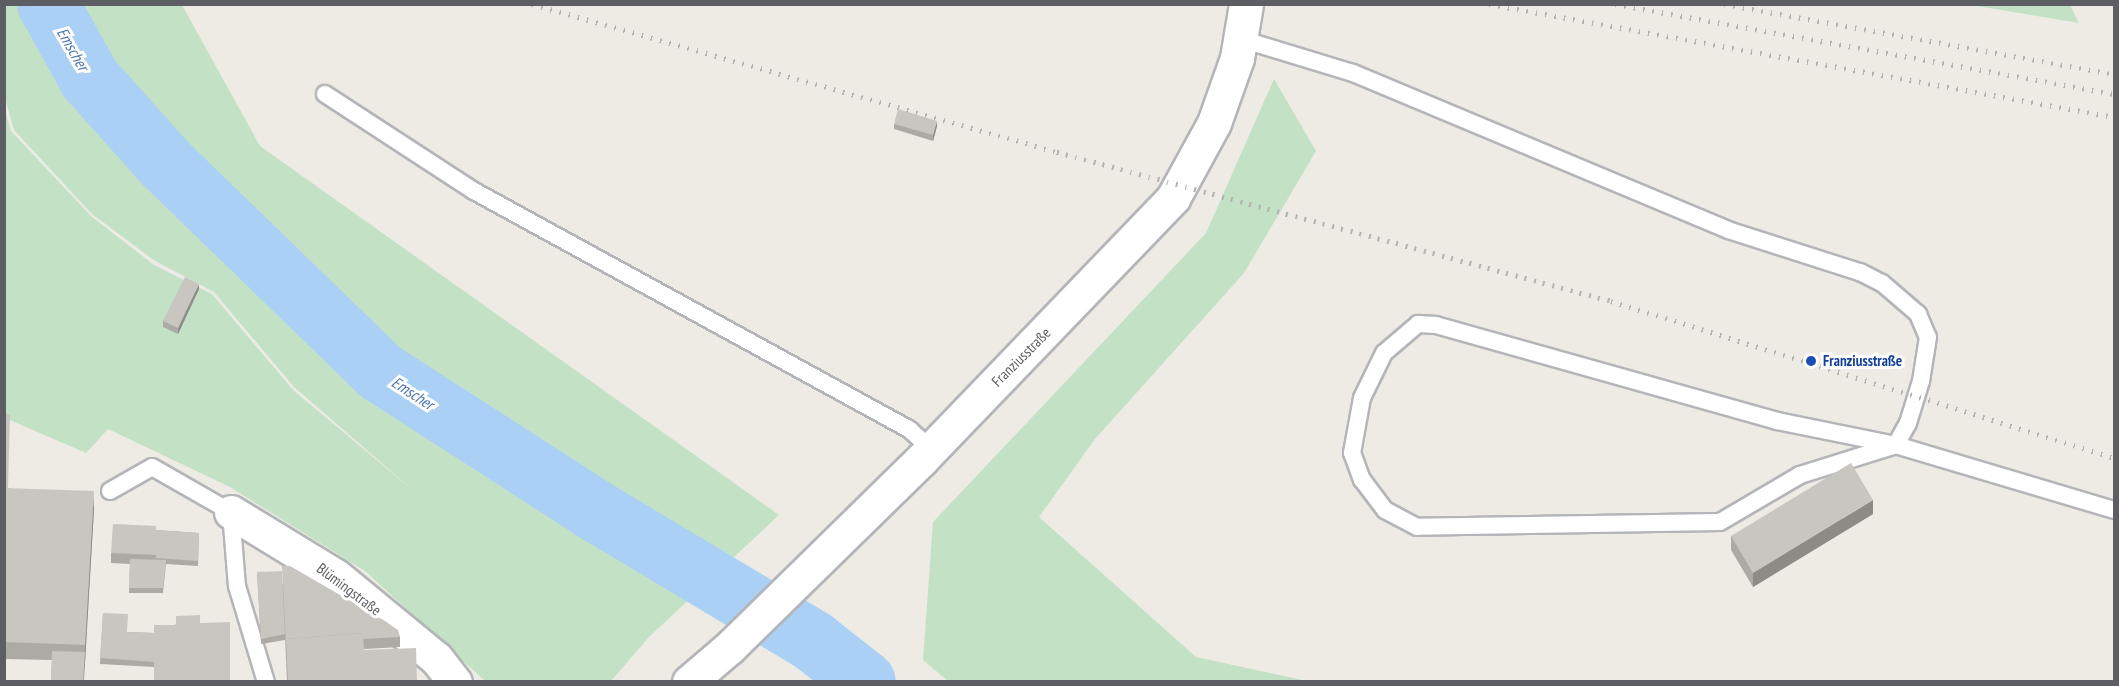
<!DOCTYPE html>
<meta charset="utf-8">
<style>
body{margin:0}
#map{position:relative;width:2119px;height:686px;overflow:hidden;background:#edebe4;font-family:"PT Sans Narrow",sans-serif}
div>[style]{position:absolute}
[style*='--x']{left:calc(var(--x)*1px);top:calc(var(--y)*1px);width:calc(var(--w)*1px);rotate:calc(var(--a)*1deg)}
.green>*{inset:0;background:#c3e2c5}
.river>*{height:62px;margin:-31px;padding:0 31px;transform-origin:31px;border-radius:31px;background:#aad0f6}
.roads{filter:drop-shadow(2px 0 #b4b5b9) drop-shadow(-2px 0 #b4b5b9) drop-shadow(0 2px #b4b5b9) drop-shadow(0 -2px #b4b5b9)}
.lane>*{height:16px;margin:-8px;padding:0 8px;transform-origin:8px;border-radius:8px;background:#fff}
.street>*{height:33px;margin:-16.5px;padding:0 16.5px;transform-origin:16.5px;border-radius:16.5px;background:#fff}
.secondary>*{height:33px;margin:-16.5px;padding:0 16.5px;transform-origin:16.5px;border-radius:16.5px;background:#fff}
.rail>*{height:4.5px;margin-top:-2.25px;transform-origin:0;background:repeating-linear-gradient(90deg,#b2b2b3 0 1.5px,transparent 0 9.5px)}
.wall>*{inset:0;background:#acaaa5}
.shaded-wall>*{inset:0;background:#8c8b86}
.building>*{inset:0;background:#c8c6c0}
.dots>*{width:16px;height:16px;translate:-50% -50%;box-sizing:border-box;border:3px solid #fff;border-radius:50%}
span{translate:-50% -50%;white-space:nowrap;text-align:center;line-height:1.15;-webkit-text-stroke:6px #fff;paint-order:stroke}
.street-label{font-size:15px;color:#5c5e63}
.transit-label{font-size:15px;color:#164399;font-weight:700}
.left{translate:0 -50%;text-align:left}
.water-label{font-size:16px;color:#4d76af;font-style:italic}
.frame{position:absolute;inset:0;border:6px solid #5c5e63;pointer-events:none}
</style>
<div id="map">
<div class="green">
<i style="clip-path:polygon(5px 5px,182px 5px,260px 146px,779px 515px,649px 637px,611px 681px,485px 681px,365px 571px,230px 487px,108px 429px,86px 453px,5px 418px,4px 107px,11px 131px,91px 216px,154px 265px,212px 294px,293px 390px,415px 492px,294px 387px,214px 292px,155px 261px,92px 214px,14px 130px,5px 98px)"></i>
<i style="clip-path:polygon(1971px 5px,2070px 5px,2079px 23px)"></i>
<i style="clip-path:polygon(1274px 79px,1316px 151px,1244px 273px,1095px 439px,1039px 517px,1196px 657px,1307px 681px,948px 681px,923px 660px,933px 522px,1206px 233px)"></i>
</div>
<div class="river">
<i style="--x:48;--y:4;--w:86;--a:60.8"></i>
<i style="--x:90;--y:79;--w:113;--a:48.2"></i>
<i style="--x:165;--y:163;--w:302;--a:44.1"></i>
<i style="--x:382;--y:373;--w:260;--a:32.8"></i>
<i style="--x:601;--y:514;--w:247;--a:30.9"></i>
<i style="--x:813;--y:641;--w:66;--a:38.3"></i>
</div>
<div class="roads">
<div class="lane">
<i style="--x:1241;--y:39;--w:117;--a:16.9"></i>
<i style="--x:1353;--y:73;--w:407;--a:22.7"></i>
<i style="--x:1728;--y:230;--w:139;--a:17.7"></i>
<i style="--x:1860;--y:272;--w:25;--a:27"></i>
<i style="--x:1882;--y:283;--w:48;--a:40.7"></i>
<i style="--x:1918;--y:314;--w:25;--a:67"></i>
<i style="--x:1928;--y:337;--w:45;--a:99"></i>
<i style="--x:1921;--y:381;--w:44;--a:107.2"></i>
<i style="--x:1908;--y:423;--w:25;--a:119"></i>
<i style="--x:1896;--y:445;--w:101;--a:162.6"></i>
<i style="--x:1800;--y:475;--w:93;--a:149.6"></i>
<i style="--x:1720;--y:522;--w:303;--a:179.1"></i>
<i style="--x:1417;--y:527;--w:36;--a:-152"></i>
<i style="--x:1385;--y:510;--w:38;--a:-127"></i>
<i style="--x:1362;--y:480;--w:29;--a:-110"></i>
<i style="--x:1352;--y:453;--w:56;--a:-79.7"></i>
<i style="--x:1362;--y:398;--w:50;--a:-63.9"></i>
<i style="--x:1384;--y:353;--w:45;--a:-40.5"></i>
<i style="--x:1418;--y:324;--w:18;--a:3"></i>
<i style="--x:1436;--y:325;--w:354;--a:15.7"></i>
<i style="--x:1777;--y:421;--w:121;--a:11.4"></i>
<i style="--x:1896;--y:445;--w:227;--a:16.6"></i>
<i style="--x:325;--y:94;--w:178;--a:33.1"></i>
<i style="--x:474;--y:191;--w:497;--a:28.7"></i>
<i style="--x:910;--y:430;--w:28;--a:42"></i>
<i style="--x:110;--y:491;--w:48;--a:-29.7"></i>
<i style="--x:152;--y:467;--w:91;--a:29.7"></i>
<i style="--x:231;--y:512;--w:74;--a:85.4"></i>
<i style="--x:237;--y:586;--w:100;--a:73.2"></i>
</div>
<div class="street">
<i style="--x:231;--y:512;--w:123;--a:31.4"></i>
<i style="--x:336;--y:576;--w:129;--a:39.4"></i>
<i style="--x:436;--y:658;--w:31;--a:52"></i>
</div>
<div class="secondary">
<i style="--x:689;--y:682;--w:54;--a:-40.5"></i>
<i style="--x:730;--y:647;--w:267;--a:-44.4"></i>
<i style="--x:921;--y:460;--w:364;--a:-46.1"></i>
<i style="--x:1173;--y:198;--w:85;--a:-61.3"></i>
<i style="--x:1214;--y:123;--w:69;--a:-70.5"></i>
<i style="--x:1237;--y:58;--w:55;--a:-80.5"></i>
</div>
</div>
<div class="rail">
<i style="--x:532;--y:4;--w:545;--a:15.74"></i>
<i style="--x:1057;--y:152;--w:574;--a:15.05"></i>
<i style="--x:1611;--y:301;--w:527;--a:17.33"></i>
<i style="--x:1489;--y:4;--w:635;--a:10.25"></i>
<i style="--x:1615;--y:4;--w:507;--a:10.22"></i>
<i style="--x:1724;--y:4;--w:396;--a:10.2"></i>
</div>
<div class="wall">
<i style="clip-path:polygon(894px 124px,937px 126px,933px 141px,894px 129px)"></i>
<i style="clip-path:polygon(199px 289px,178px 334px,163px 327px,163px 321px)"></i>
<i style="clip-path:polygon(4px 413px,8px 488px,94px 508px,84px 681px,51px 681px,52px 660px,4px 659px)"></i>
<i style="clip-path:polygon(1873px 514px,1753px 587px,1731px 550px,1731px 536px)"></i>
<i style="clip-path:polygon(156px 530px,199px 533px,198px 566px,166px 564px,163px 593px,129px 593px,130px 564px,111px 563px,111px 553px)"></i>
<i style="clip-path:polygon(257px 572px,400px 637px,400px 647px,364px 649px,364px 650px,417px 681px,287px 681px,285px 636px,285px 640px,261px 644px)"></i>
<i style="clip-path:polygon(103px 613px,127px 632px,154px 633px,200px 615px,154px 667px,100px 664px)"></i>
</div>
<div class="shaded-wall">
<i style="clip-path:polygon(937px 121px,937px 126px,933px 141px,933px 135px)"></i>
<i style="clip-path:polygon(199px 284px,199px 289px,178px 334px,178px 328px)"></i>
<i style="clip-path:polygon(94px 491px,94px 508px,85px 662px,83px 681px)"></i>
<i style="clip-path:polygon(1873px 500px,1873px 514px,1753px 587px,1753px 573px)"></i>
</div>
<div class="building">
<i style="clip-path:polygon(898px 109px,937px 121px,933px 135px,894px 124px)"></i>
<i style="clip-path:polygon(185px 277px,199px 284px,178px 328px,163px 321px)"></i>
<i style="clip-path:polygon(4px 413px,10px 415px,8px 488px,4px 488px)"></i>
<i style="clip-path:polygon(1851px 463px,1873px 500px,1753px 573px,1731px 536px)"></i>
<i style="clip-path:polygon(4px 488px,94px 491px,85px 645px,4px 642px)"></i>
<i style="clip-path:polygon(113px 524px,156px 526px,156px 555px,111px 553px)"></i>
<i style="clip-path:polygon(156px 530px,199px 533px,198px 561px,156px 558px)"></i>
<i style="clip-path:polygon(130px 559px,166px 560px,163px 588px,129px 588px)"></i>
<i style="clip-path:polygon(282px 566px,290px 566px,385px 621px,398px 630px,400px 637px,363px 639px,363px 633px,286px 639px,286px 643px)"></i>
<i style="clip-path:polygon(282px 571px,285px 634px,261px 639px,257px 572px)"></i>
<i style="clip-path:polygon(103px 613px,128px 614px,127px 632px,154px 633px,154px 662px,100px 658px)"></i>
<i style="clip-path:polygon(200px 615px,200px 623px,230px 622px,230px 681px,154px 681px,154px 625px,176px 625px,176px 616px)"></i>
<i style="clip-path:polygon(363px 633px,364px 650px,416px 648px,417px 681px,288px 681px,286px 639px)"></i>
<i style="clip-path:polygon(52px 651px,85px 652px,83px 681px,51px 681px)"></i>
</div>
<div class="dots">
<i style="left:1811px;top:361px;background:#1a4fb4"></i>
</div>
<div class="street-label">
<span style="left:1021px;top:357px;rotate:-45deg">Franziusstraße</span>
<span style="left:349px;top:589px;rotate:37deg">Blümingstraße</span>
</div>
<div class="transit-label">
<span class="left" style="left:1823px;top:361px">Franziusstraße</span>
</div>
<div class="water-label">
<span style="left:73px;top:49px;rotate:60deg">Emscher</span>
<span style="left:413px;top:393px;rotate:33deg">Emscher</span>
</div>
<div class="frame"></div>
</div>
